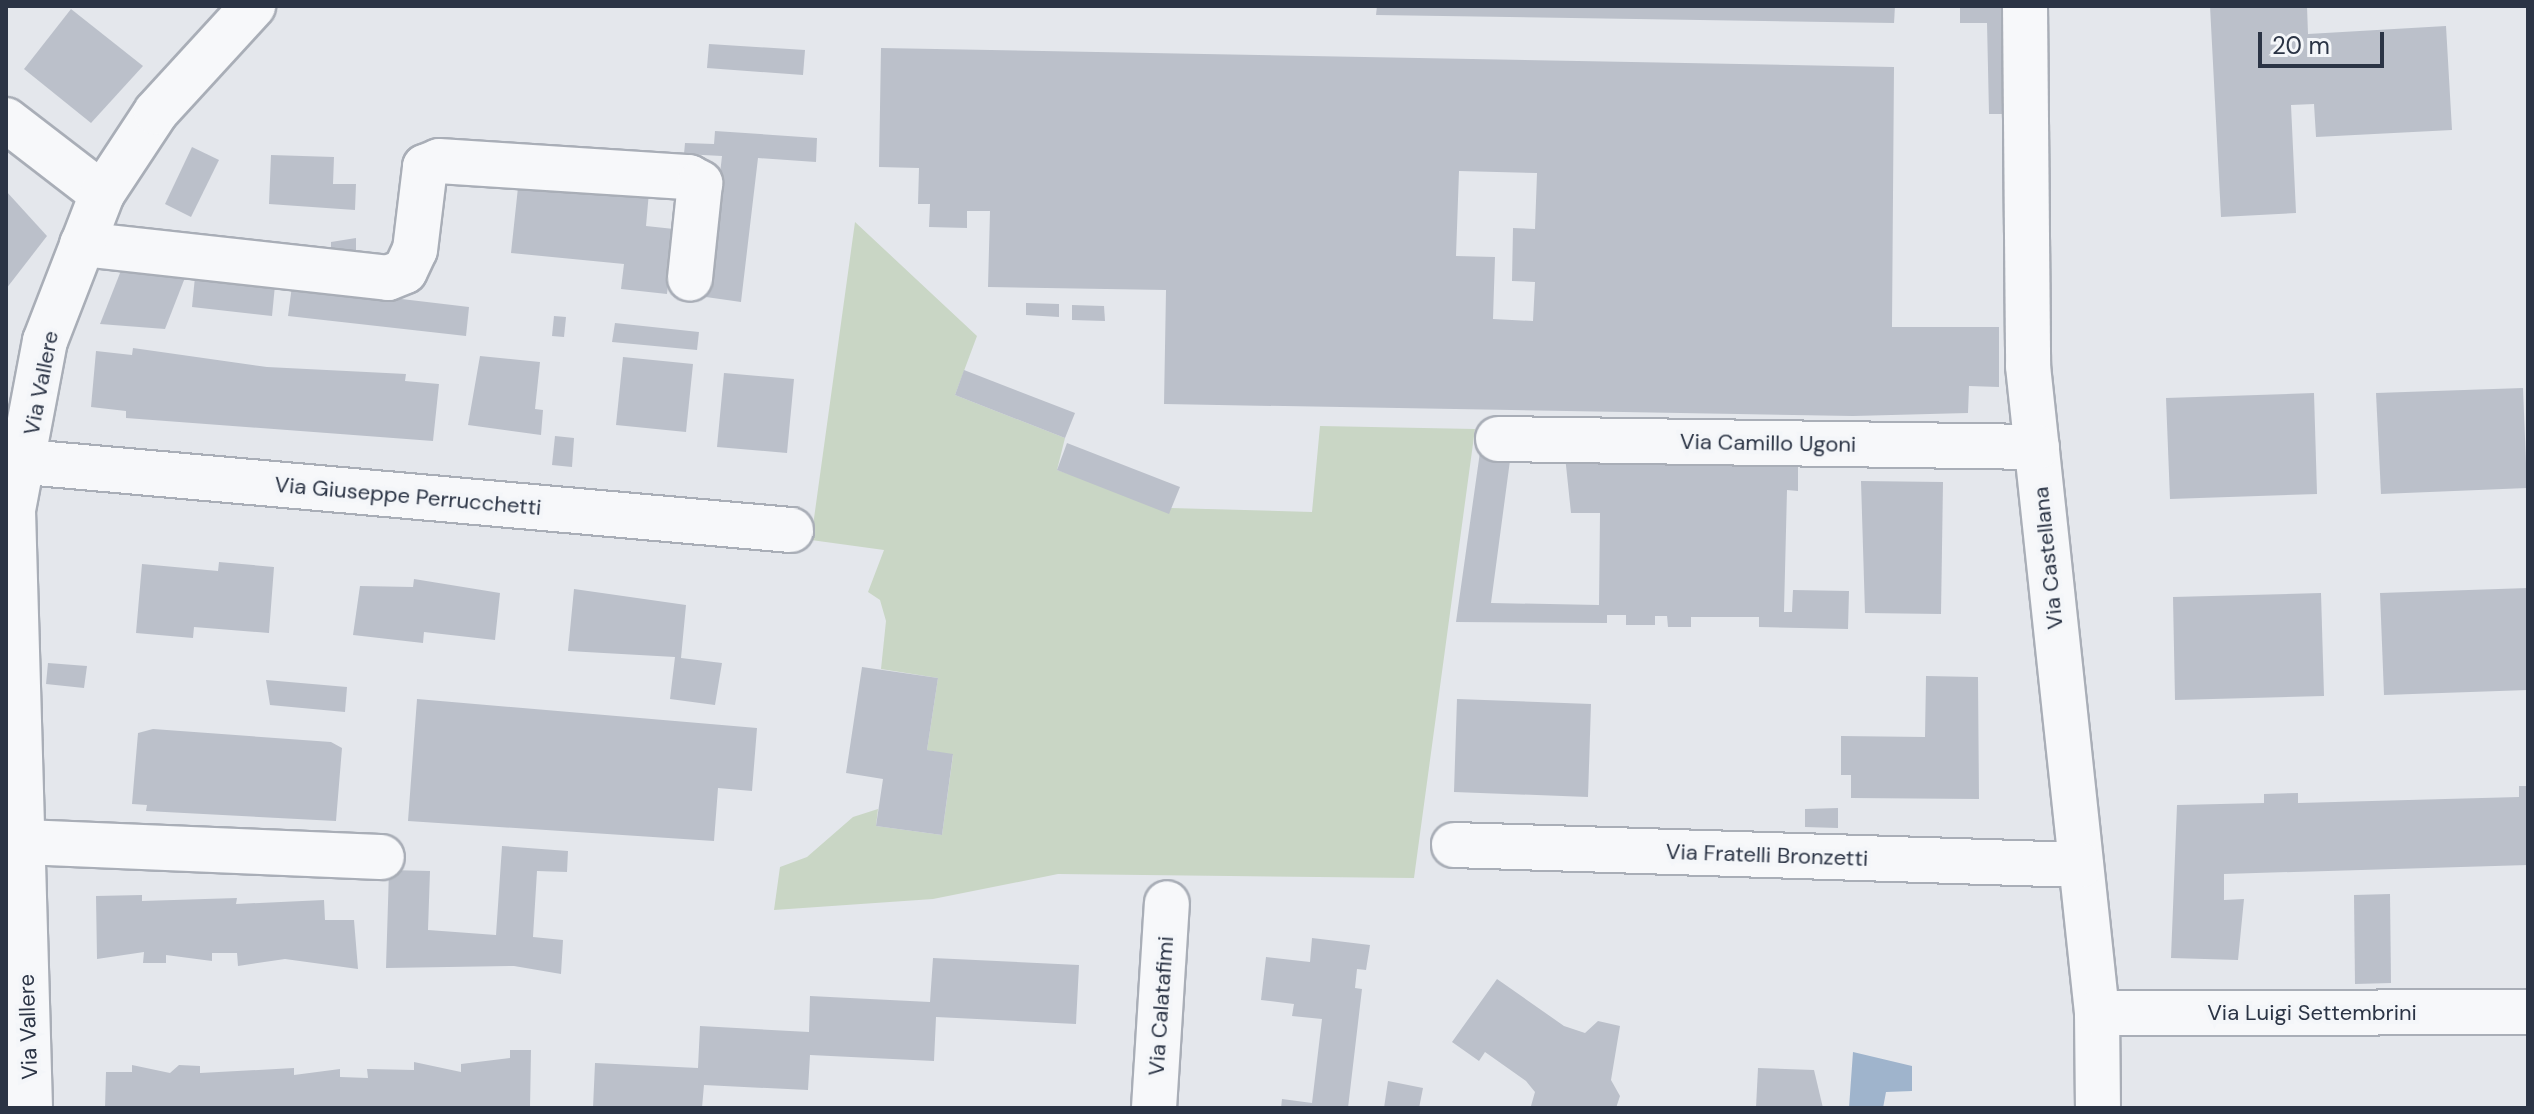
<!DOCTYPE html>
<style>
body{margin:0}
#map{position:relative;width:2534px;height:1114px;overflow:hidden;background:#e4e7ec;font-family:"DM Sans",sans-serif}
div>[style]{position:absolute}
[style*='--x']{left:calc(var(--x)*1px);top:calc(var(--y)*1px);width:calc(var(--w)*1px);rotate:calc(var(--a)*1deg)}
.green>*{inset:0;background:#c9d6c5}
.water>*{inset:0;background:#9fb4cc}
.building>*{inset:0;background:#bbc0ca}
.roads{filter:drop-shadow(2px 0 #a9aeb7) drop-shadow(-2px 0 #a9aeb7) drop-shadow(0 2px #a9aeb7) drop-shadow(0 -2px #a9aeb7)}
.minor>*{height:44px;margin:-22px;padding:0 22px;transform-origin:22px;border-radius:22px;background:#f7f8fa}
span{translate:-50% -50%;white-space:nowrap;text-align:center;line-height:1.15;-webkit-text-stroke:8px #f4f6f9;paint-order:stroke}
.street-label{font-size:22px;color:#2b3445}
.frame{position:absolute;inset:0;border:8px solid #2b3445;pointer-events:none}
.scale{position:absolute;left:2258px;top:32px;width:126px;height:36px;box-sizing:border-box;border:4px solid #2b3445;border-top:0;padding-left:10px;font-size:24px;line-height:28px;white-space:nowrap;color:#2b3445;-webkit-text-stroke:6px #f4f6f9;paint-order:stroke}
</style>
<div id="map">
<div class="green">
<i style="clip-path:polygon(855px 222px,977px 336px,955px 395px,1065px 438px,1057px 470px,1171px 508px,1312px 512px,1320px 426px,1475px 429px,1414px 878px,1058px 874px,933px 899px,774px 910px,780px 867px,807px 857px,853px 817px,878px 809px,876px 826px,942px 835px,953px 755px,927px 750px,938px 678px,881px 669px,886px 621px,880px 600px,868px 592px,884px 550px,811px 540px)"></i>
</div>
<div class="water">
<i style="clip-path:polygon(1853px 1052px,1912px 1066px,1912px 1091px,1886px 1092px,1883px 1108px,1849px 1108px)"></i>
</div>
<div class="building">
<i style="clip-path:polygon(1377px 6px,1895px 6px,1894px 23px,1376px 15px)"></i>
<i style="clip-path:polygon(2002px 6px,2003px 114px,1989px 114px,1987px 23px,1960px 23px,1960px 7px)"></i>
<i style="clip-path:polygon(2210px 6px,2307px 6px,2308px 34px,2446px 26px,2452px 130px,2316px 137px,2314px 104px,2291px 105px,2296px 213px,2221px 217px)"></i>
<i style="clip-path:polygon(71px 9px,143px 66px,91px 123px,24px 69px)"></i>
<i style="clip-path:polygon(709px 44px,805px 50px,803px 75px,707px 68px)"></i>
<i style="clip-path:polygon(evenodd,881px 48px,1894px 67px,1892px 327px,1999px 327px,1999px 387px,1969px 386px,1968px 413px,1853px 416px,1164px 404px,1166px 290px,988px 287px,990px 211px,967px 211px,967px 228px,929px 227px,930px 204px,918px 204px,919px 168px,879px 167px,881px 48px,1459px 171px,1537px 173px,1535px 229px,1513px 228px,1512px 281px,1535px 282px,1533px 321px,1493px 319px,1495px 257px,1456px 256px,1459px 171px)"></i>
<i style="clip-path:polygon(715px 131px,817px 138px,816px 162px,758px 158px,741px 302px,706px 297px,722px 156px,684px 154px,685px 143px,714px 144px)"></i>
<i style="clip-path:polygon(192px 147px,219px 160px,191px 217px,165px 204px)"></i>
<i style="clip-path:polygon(271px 155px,334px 157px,333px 184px,356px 184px,355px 210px,269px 204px)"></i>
<i style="clip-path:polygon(519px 178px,649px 192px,646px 226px,674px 229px,667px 294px,621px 289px,624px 264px,511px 253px)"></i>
<i style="clip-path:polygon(6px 191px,47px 236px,6px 289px)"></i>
<i style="clip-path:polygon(356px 238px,356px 255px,331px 254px,331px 242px)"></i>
<i style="clip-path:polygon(122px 268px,186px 275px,165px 329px,100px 324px)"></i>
<i style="clip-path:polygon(195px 277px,275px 285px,272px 316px,192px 307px)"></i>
<i style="clip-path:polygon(292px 286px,469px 307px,466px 336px,288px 316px)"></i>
<i style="clip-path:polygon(1026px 303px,1059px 304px,1059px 317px,1026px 315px)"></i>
<i style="clip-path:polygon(1072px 305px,1104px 306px,1105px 321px,1072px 320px)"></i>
<i style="clip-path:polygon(554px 316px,566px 317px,564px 337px,552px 336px)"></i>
<i style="clip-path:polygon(615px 323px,699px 332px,697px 350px,612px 342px)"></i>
<i style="clip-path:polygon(133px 348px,267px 367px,406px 374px,405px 381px,439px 384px,433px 441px,126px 418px,126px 411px,91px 407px,96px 351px,132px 355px)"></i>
<i style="clip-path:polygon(480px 356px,540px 362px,535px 409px,543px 410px,541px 435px,468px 425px)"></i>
<i style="clip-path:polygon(623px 357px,693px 364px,686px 432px,616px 425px)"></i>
<i style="clip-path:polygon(964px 370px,1075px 413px,1065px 438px,955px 395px)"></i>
<i style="clip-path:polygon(724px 373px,794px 379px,787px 453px,717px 447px)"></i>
<i style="clip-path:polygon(2523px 388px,2527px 488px,2381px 494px,2376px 393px)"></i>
<i style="clip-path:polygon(2314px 393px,2317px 494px,2170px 499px,2166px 398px)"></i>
<i style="clip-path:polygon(555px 436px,574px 438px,572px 467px,552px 465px)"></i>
<i style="clip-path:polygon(1067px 443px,1180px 487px,1169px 514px,1057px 470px)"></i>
<i style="clip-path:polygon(1480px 452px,1511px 453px,1491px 603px,1599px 605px,1600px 513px,1571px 513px,1565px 456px,1798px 460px,1798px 491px,1787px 490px,1784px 612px,1792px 612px,1793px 590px,1849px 591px,1848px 629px,1759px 627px,1759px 617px,1691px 617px,1691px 627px,1668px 627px,1667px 616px,1655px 616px,1655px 625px,1626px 625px,1626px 615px,1607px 615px,1607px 623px,1456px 622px)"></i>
<i style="clip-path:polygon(1861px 481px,1943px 482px,1941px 614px,1865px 613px)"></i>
<i style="clip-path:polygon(219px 562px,274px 567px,269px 633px,194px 627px,193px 638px,136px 633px,142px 564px,218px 571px)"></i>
<i style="clip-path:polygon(414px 579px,500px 593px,495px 640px,424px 632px,423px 643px,353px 635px,360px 586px,413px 587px)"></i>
<i style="clip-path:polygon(2528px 588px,2528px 690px,2384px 695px,2380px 593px)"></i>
<i style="clip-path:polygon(574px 589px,686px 605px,681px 658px,722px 663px,715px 705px,670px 699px,675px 657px,568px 651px)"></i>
<i style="clip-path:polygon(2321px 593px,2324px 696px,2175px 700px,2173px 597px)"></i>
<i style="clip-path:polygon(48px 663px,87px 666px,84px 688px,46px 684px)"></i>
<i style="clip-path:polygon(862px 667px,938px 678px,927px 750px,953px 754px,942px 835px,876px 826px,883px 779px,846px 773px)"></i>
<i style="clip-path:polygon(1926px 676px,1978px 677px,1979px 799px,1851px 798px,1851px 775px,1841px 775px,1841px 736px,1925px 737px)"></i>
<i style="clip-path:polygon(266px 680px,347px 687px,345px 712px,270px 705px)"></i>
<i style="clip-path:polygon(417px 699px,757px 728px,752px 791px,718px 788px,714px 841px,408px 821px)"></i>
<i style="clip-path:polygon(1457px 699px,1591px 704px,1588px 797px,1454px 792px)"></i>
<i style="clip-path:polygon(153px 729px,331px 742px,342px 748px,336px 821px,146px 811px,147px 805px,132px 804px,138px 733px)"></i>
<i style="clip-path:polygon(2519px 786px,2528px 786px,2528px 865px,2224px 874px,2224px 900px,2244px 899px,2238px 960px,2171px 958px,2177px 805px,2264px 803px,2264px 794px,2298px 793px,2298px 803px,2519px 797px)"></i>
<i style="clip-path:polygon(1838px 808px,1838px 828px,1805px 827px,1805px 809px)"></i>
<i style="clip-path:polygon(502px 846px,568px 851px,567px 872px,537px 871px,533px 937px,563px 940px,561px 974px,514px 966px,386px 968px,389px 870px,430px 871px,428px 930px,496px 935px)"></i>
<i style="clip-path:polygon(2390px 894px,2391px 983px,2355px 984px,2354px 895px)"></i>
<i style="clip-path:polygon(142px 895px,142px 901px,237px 898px,236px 904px,324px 900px,325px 920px,354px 920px,358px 969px,285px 959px,238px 966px,237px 953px,212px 953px,212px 961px,166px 955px,166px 963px,143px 963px,144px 952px,97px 959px,96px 896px)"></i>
<i style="clip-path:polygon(1312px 938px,1370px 945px,1366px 970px,1357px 969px,1355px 988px,1362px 989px,1348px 1108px,1281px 1108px,1282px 1099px,1312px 1103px,1322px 1019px,1292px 1016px,1294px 1004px,1261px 1000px,1266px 957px,1310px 962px)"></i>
<i style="clip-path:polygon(933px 958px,1079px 965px,1076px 1024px,936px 1017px,934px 1061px,810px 1055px,808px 1090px,704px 1085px,702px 1108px,593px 1108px,595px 1063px,698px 1068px,700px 1026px,809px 1032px,810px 996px,930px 1002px)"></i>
<i style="clip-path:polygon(1497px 979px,1564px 1026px,1585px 1033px,1598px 1021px,1620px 1026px,1611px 1080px,1620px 1096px,1616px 1108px,1531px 1106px,1535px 1092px,1526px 1081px,1485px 1052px,1479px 1061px,1452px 1042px)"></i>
<i style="clip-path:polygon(510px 1050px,531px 1050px,530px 1108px,105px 1108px,106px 1072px,132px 1072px,132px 1065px,170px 1073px,179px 1065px,200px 1066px,200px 1073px,294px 1068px,294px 1075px,340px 1069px,340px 1077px,368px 1078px,367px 1069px,414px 1070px,414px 1062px,461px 1072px,461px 1064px,510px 1058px)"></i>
<i style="clip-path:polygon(1758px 1068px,1814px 1070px,1823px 1108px,1756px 1108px)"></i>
<i style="clip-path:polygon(1388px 1081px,1423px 1088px,1419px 1108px,1384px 1108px)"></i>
</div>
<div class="roads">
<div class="minor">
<i style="--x:2025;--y:6;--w:360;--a:89.5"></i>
<i style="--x:2028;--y:366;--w:651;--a:83.91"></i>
<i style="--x:2097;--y:1013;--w:95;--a:89.4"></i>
<i style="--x:6;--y:120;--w:121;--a:37.6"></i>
<i style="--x:82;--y:244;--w:308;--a:6.3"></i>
<i style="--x:388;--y:278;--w:18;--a:-22"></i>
<i style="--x:405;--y:271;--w:23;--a:-65"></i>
<i style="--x:415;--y:250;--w:84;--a:-83.1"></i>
<i style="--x:425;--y:167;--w:15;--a:-23"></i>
<i style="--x:439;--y:161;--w:251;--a:3.7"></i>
<i style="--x:689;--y:177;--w:13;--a:29"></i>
<i style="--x:700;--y:183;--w:96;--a:96"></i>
<i style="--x:1498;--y:439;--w:539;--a:0.85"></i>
<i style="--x:26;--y:462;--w:768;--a:5.08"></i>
<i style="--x:22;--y:842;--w:360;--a:2.4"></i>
<i style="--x:1454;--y:845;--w:627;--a:1.83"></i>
<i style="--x:2097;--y:1013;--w:431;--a:-0.1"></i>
<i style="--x:30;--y:1108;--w:598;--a:-91.63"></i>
<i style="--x:13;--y:510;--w:172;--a:-79.3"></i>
<i style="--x:45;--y:341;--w:158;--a:-68.8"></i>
<i style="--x:102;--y:194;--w:98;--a:-56.6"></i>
<i style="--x:156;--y:112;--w:144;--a:-47.5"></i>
<i style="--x:1154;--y:1108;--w:205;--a:-86.4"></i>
</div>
</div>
<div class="street-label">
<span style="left:41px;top:383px;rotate:-79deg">Via Vallere</span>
<span style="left:1768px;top:443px;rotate:1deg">Via Camillo Ugoni</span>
<span style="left:408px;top:496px;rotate:5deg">Via Giuseppe Perrucchetti</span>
<span style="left:2048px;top:558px;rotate:-96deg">Via Castellana</span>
<span style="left:1767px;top:855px;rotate:2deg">Via Fratelli Bronzetti</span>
<span style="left:1161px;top:1006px;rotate:-86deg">Via Calatafimi</span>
<span style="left:2312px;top:1013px">Via Luigi Settembrini</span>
<span style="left:28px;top:1027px;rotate:-92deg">Via Vallere</span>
</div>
<div class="frame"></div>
<div class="scale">20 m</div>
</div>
